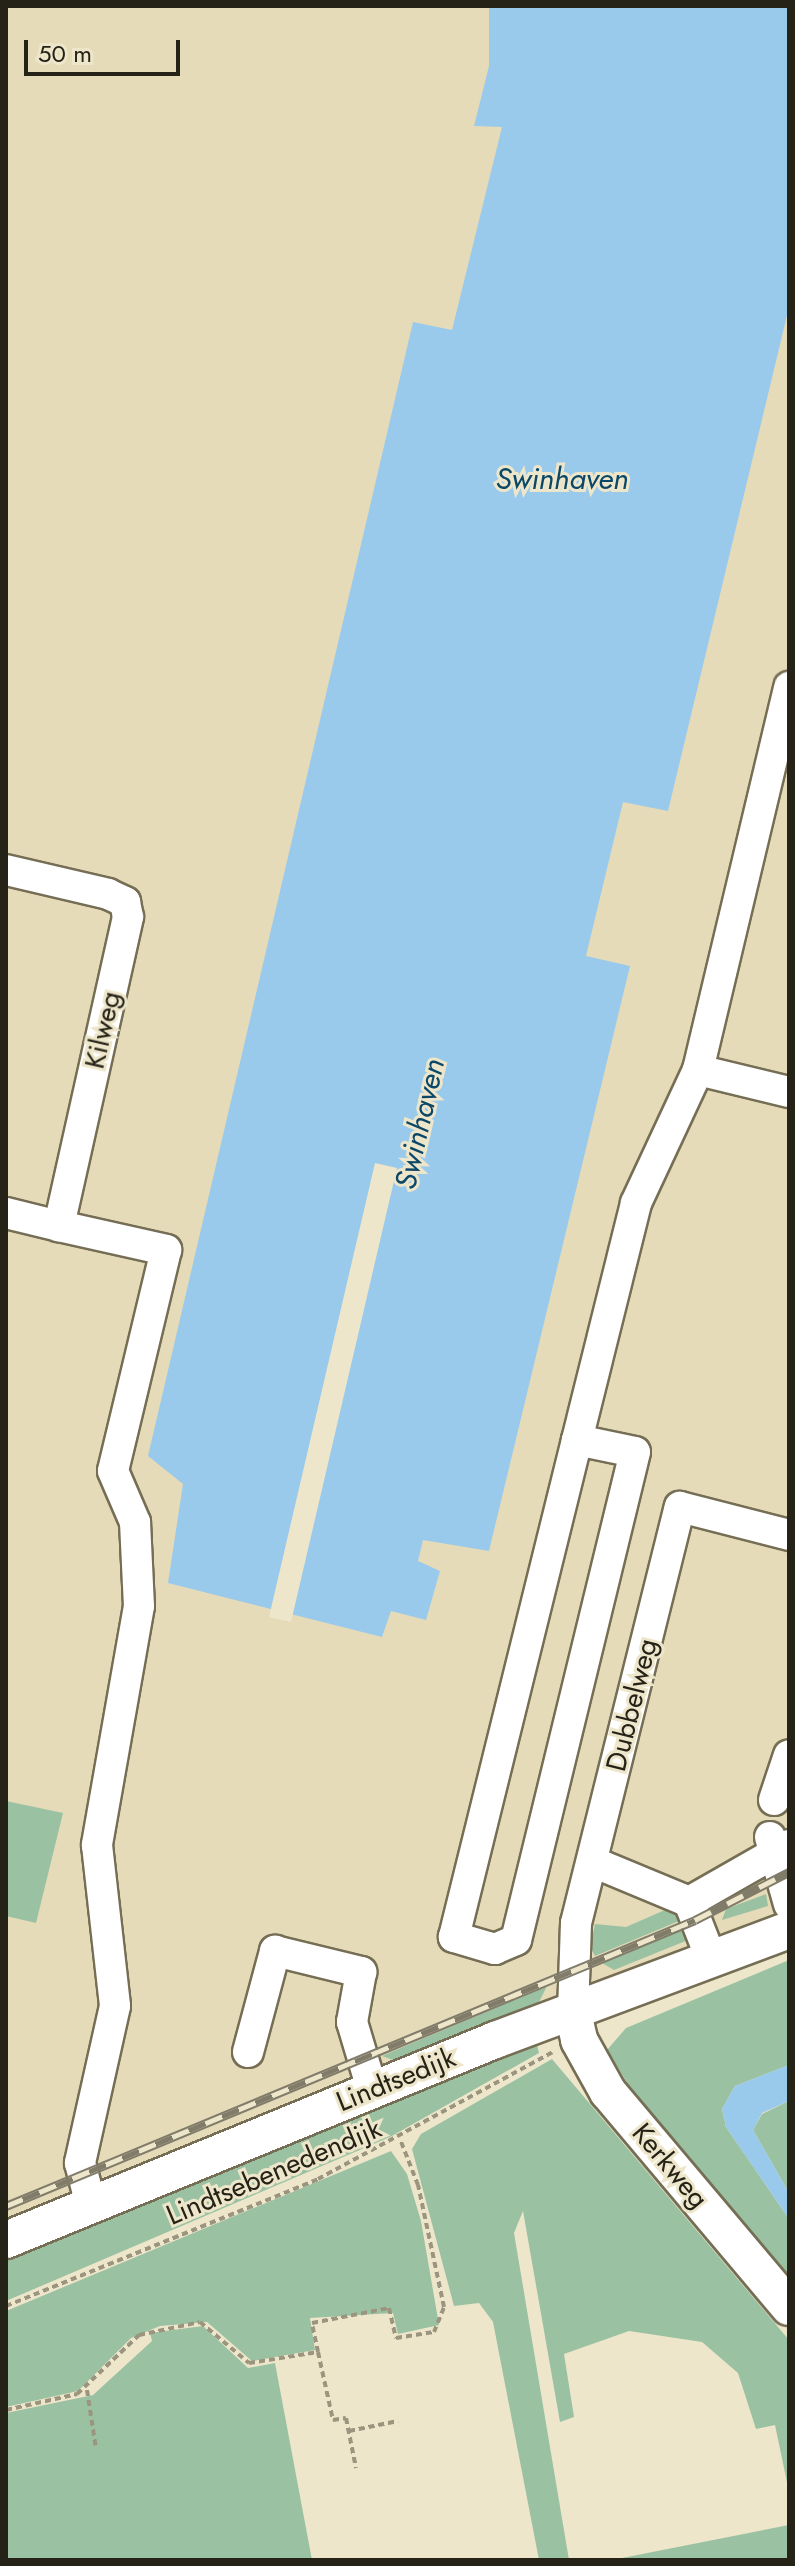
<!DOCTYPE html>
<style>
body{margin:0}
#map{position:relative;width:795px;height:2566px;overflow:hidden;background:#eee6ca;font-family:Jost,sans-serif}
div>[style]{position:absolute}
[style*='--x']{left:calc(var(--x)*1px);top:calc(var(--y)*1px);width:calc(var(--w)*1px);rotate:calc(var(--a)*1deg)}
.built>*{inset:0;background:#e5dbb9}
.green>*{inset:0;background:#9ac2a2}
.water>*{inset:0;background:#99caeb}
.pier>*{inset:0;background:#eee6ca}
.path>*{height:4px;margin-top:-2px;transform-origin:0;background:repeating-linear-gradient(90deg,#9b9580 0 6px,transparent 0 10px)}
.roads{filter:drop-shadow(2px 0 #756e55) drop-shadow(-2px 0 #756e55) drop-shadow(0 2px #756e55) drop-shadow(0 -2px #756e55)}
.minor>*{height:30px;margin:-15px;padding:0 15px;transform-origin:15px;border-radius:15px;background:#fff}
.major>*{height:36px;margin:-18px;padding:0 18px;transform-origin:18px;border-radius:18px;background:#fff}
.rail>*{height:9px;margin-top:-4.5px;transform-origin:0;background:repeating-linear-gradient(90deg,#eee6ca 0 18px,#817c6a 0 36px);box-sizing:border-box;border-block:2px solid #817c6a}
span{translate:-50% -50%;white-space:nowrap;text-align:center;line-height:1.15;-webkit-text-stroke:6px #eee6ca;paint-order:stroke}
.street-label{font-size:28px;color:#252218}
.water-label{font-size:30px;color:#0b4868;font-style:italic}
.frame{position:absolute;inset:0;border:8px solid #252218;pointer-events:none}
.scale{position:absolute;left:24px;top:40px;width:156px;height:36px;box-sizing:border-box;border:4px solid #252218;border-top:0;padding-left:10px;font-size:24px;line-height:28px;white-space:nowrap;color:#252218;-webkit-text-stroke:6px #eee6ca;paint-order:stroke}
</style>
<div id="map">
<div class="built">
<i style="clip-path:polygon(6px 6px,789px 6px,789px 1938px,6px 2239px)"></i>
</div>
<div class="green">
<i style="clip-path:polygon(6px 1801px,63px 1813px,36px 1923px,6px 1916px)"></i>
<i style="clip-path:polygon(766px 1894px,768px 1906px,722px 1920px,726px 1909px)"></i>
<i style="clip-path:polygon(674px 1906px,679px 1921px,595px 1956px,590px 1947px,595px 1924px,626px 1927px)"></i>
<i style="clip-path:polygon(683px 1928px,688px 1940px,614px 1970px,602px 1963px)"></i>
<i style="clip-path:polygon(789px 1943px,789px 1952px,614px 2017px,618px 2012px)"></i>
<i style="clip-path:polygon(789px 1960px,789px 2065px,735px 2086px,722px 2109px,726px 2127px,789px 2219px,789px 2285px,651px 2122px,607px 2050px,626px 2028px)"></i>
<i style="clip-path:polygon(547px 1986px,535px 2010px,399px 2062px,382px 2056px)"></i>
<i style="clip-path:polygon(521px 2043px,537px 2045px,539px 2053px,390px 2137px,6px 2301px,6px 2254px)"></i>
<i style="clip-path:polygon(552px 2059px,789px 2340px,789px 2492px,775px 2425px,756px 2429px,738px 2373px,702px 2342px,629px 2331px,564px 2354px,574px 2417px,560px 2422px,523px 2211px,514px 2233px,569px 2560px,539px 2560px,493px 2322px,479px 2303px,454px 2306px,412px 2149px,421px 2134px)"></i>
<i style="clip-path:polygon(789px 2101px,789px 2193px,753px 2130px,762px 2114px)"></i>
<i style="clip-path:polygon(391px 2151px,407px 2174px,421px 2221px,439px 2325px,398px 2334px,393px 2313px,310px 2318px,315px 2350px,252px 2361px,207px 2322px,160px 2326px,131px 2338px,78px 2391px,6px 2407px,6px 2311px)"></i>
<i style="clip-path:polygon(203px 2326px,248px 2368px,275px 2363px,312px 2560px,6px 2560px,6px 2413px,93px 2395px,152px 2341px,150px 2333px)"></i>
<i style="clip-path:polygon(789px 2525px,789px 2560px,612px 2560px)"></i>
</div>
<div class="water">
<i style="clip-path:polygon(489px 6px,789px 6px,789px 307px,668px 811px,623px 802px,586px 956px,630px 966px,489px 1551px,423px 1540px,418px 1561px,440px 1571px,426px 1620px,391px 1611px,382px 1637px,168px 1583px,183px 1484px,148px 1456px,413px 322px,452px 330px,502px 127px,474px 126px,489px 66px)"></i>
<i style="clip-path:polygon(789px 2065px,789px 2101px,762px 2113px,753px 2130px,789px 2193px,789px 2219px,726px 2127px,722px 2109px,735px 2086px)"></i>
</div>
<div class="pier">
<i style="clip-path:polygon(375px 1163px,397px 1168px,291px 1622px,269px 1617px)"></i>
</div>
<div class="path">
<i style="--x:6;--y:2306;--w:337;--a:-22.1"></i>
<i style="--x:318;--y:2179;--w:267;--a:-28.4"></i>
<i style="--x:318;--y:2352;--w:30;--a:-102"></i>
<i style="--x:312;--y:2323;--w:78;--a:-11"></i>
<i style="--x:389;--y:2308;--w:31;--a:77"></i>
<i style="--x:396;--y:2338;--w:38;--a:-9"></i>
<i style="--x:434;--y:2332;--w:27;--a:-68"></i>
<i style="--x:444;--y:2307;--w:125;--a:-102"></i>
<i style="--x:418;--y:2185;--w:49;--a:-111.4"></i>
<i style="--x:87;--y:2390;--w:60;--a:81.3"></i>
<i style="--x:6;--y:2410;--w:73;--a:-12.7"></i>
<i style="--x:77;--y:2394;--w:86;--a:-43.6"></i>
<i style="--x:139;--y:2335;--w:62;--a:-12"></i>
<i style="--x:200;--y:2322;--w:64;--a:39.9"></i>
<i style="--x:249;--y:2363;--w:70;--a:-9.1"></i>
<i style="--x:318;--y:2352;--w:70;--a:77.6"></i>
<i style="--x:333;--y:2420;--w:13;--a:-9"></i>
<i style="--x:346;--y:2418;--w:51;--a:78.7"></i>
<i style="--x:349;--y:2431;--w:50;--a:-11.5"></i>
</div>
<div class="roads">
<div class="minor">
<i style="--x:6;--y:870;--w:105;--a:13.2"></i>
<i style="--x:108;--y:894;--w:19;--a:25"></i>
<i style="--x:125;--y:902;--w:15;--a:79"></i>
<i style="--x:128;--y:917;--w:317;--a:102.6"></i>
<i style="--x:59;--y:1226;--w:55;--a:-166.2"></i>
<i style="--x:698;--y:1070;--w:94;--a:13.6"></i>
<i style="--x:59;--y:1226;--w:110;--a:12.6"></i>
<i style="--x:166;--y:1250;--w:227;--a:103.5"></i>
<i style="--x:113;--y:1471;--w:56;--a:66.7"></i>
<i style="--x:135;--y:1522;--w:84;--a:87.3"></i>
<i style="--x:139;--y:1606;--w:243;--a:100"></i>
<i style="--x:97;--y:1845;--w:162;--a:83.6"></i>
<i style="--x:115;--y:2006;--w:161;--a:102.6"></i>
<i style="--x:80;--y:2163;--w:43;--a:75.3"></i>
<i style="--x:577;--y:1440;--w:59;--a:11.7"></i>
<i style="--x:635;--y:1452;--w:502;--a:103.7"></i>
<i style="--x:516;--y:1940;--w:23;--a:157"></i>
<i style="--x:495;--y:1949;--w:43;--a:-163.7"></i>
<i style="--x:454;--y:1937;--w:512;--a:-76.1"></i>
<i style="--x:577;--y:1440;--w:244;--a:-76"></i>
<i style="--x:636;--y:1203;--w:147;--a:-65"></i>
<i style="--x:698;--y:1070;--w:394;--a:-76.6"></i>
<i style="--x:774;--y:1800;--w:47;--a:-71.6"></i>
<i style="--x:770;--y:1837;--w:70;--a:74.2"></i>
<i style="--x:593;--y:1862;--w:104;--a:22.6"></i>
<i style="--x:689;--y:1902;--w:63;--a:68.7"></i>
<i style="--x:689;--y:1902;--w:115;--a:-29.7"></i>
<i style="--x:573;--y:2013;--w:90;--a:-88.1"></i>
<i style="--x:576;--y:1923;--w:429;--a:-76"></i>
<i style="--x:680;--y:1507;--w:113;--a:14.4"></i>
<i style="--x:248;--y:2052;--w:105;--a:-75"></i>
<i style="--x:275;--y:1951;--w:89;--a:13.7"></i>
<i style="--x:361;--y:1972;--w:51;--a:100.2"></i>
<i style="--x:352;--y:2022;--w:70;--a:73.4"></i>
</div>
<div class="major">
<i style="--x:573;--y:2013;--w:28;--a:77"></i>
<i style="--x:579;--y:2040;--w:60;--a:60.9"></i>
<i style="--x:608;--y:2092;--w:281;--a:49.9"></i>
<i style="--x:6;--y:2240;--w:528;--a:-22.24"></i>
<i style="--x:495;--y:2040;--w:314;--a:-20.5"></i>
</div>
</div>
<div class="rail">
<i style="--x:6;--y:2206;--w:746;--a:-22.54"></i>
<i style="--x:695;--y:1920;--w:106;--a:-27.1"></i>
</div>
<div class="street-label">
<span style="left:103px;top:1030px;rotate:-77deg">Kilweg</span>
<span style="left:632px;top:1705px;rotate:-76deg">Dubbelweg</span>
<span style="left:396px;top:2080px;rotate:-22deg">Lindtsedijk</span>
<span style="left:670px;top:2166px;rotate:50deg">Kerkweg</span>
<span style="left:274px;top:2172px;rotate:-23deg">Lindtsebenedendijk</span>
</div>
<div class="water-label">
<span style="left:562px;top:479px">Swinhaven</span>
<span style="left:420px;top:1124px;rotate:-77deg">Swinhaven</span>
</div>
<div class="frame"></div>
<div class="scale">50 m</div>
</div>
